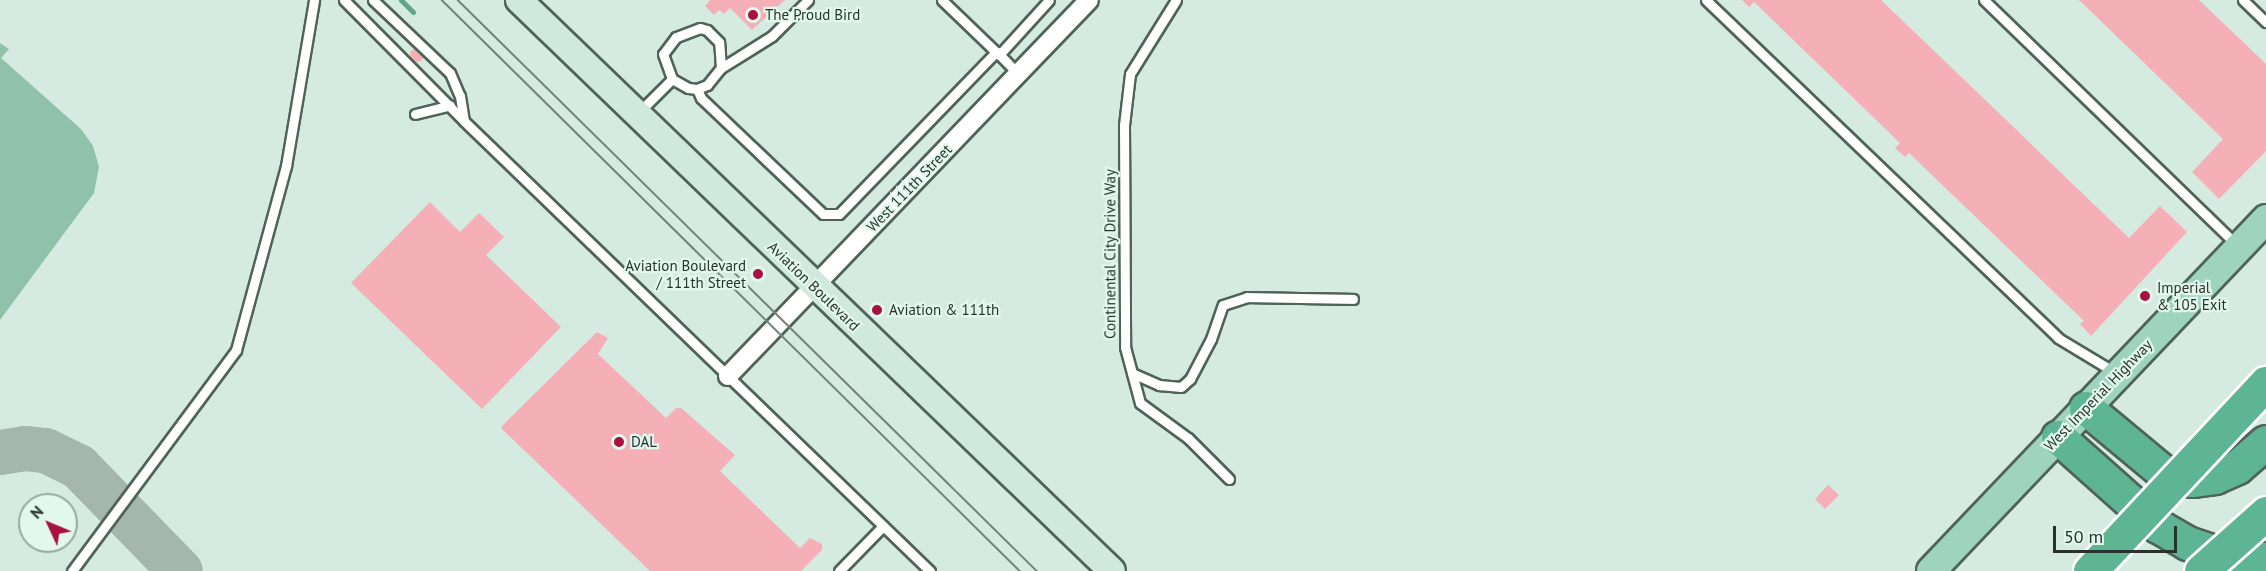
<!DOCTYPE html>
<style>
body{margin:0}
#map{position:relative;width:2266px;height:571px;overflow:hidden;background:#d5ebe1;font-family:"PT Sans",sans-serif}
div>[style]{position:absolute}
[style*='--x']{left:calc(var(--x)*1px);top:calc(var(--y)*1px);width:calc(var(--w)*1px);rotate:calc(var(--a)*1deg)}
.green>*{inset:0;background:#8fc1ab}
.stream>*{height:5px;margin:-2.5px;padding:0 2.5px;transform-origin:2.5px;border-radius:2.5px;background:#60a68a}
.taxiway>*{height:45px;margin:-22.5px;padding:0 22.5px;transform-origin:22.5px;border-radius:22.5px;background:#a4b6ae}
.building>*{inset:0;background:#f5afb7}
.round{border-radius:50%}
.roads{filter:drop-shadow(2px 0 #4f635a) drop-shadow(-2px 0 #4f635a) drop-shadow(0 2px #4f635a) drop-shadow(0 -2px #4f635a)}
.service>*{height:9px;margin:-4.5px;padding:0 4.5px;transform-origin:4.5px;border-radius:4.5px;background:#fff}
.minor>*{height:18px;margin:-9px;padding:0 9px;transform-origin:9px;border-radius:9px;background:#fff}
.secondary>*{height:26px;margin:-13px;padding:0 13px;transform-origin:13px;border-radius:13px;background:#cfe9df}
.primary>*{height:28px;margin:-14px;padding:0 14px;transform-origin:14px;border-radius:14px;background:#9ed3bf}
.motorway>*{height:33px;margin:-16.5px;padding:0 16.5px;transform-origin:16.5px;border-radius:16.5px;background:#5eb594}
.tram>*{height:1.5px;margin:-0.75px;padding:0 0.75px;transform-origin:0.75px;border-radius:0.75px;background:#73827b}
.bridges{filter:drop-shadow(2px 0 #fff) drop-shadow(-2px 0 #fff) drop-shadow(0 2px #fff) drop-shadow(0 -2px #fff)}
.motorway-bridge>*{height:33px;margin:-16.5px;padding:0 16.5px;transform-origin:16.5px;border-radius:16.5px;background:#5eb594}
.dots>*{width:16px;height:16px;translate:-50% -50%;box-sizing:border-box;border:3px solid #e2f8ee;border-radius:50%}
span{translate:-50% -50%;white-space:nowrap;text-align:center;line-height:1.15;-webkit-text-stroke:4.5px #e2f8ee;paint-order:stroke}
.poi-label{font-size:15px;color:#29322e}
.left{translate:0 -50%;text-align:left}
.right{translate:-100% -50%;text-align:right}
.street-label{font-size:15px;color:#29322e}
.north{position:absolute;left:18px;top:493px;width:60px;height:60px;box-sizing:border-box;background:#e2f8ee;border:2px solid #98a9a1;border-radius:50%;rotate:314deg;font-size:16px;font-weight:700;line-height:24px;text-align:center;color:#29322e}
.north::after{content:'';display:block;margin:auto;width:21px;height:27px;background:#a81140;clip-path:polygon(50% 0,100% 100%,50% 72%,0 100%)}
.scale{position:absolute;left:2053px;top:526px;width:124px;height:27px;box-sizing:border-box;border:3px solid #29322e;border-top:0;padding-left:8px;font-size:18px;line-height:21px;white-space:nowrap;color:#29322e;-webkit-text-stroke:4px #e2f8ee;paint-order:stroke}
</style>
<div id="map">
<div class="green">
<i style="clip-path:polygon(0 43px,9px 49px,1px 58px,81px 129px,93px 146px,99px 167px,94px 193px,0 320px)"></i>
</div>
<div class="stream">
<i style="--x:401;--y:0;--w:17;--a:45"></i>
</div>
<div class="taxiway">
<i style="--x:0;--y:452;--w:25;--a:-9"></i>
<i style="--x:25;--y:448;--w:20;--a:6"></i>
<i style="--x:45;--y:450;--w:37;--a:26"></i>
<i style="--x:78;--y:466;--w:146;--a:45.8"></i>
</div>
<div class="building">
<i style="clip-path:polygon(710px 0,785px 0,752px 30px,730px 8px,724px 14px,719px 10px,714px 15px,705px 6px)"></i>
<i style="clip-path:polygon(1742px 0,1881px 0,2129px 238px,2160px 206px,2187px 232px,2091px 336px,2080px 324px,2084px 321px,1909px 153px,1905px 157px,1895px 148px,1900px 143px,1754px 2px,1749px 7px)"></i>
<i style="clip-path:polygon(2079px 0,2199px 0,2266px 64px,2266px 151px,2219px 199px,2192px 172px,2223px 139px)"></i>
<i class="round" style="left:410px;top:48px;width:14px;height:14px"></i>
<i style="clip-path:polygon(430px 202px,460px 232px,479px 213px,504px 237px,486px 255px,561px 327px,482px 409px,351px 283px)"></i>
<i style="clip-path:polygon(597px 332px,608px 338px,598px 354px,666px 418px,676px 408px,681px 408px,735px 455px,720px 471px,800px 548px,810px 538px,822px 544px,822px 550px,801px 571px,650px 571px,503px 430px,501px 427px)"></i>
<i style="clip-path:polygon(1828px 485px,1839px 495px,1825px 509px,1815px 499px)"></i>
</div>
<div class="roads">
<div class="service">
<i style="--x:344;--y:0;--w:170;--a:45.2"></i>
<i style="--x:464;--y:121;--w:648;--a:44"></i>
<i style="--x:373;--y:0;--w:106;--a:43.5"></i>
<i style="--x:450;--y:73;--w:25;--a:67"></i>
<i style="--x:460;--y:96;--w:25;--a:81"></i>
<i style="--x:1176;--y:0;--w:87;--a:121.9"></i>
<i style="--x:1130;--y:74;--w:51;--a:96.7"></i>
<i style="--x:1124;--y:125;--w:222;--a:89.7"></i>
<i style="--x:1125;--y:347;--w:58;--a:75"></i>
<i style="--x:1140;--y:403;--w:59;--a:36.1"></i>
<i style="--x:1188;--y:438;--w:58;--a:45"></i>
<i style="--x:1706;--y:0;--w:488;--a:43.8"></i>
<i style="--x:2058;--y:338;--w:68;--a:31.1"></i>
<i style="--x:1984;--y:0;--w:352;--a:44.1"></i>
<i style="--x:2243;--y:0;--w:32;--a:44"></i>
<i style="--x:997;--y:52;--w:30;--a:46"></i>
<i style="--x:999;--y:55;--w:74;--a:-47.7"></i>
<i style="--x:721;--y:68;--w:26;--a:-94"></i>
<i style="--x:719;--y:42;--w:17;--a:-135"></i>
<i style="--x:707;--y:30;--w:7;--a:-164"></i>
<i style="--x:700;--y:28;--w:26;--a:159"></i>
<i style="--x:676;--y:37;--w:21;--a:127"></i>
<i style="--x:663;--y:54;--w:27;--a:70"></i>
<i style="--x:672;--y:79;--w:18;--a:29"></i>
<i style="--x:688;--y:88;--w:9;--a:6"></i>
<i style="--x:697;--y:89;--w:11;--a:-22"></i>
<i style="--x:707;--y:85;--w:22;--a:-51"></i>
<i style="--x:721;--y:68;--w:60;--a:-32.1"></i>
<i style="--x:772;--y:36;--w:51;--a:-45"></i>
<i style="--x:697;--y:89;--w:10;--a:66"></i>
<i style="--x:701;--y:98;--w:168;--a:43.6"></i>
<i style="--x:823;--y:214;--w:16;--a:0"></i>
<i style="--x:839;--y:214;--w:226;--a:-45.9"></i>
<i style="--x:996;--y:52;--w:75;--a:-136.1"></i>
<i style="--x:638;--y:113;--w:48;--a:-45"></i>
<i style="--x:415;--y:114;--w:36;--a:-14"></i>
<i style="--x:1132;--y:373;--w:30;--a:24"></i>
<i style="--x:1159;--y:385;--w:22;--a:5"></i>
<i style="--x:1181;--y:387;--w:12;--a:-42"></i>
<i style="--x:1190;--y:379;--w:45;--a:-62.3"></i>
<i style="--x:1211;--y:339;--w:36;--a:-71"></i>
<i style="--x:1223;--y:305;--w:25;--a:-18"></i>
<i style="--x:1247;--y:297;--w:106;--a:1.1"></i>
<i style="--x:72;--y:571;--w:275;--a:-53.4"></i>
<i style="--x:236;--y:350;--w:191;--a:-74.8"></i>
<i style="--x:286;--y:166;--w:168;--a:-80.4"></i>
<i style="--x:839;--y:571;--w:63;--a:-45.6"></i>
</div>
<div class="minor">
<i style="--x:728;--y:376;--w:521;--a:-46.17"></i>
</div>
<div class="secondary">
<i style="--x:519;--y:0;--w:823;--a:43.92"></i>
</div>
<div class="primary">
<i style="--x:1931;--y:571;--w:486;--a:-46.4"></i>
</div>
<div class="motorway">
<i style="--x:2086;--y:408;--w:99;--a:39.7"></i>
<i style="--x:2162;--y:471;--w:31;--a:17"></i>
<i style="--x:2192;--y:480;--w:23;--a:-7"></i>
<i style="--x:2215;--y:477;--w:24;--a:-24"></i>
<i style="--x:2237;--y:467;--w:38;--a:-41"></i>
<i style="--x:2058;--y:437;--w:134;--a:41.7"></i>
<i style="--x:2158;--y:526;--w:34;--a:30"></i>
<i style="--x:2187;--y:543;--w:44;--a:18.4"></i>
<i style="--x:2229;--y:557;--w:37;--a:3"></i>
</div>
</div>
<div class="tram">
<i style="--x:442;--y:0;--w:812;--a:44.65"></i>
<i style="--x:458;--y:0;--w:813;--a:44.6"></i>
</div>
<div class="bridges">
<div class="motorway-bridge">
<i style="--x:2090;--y:571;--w:258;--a:-46.9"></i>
<i style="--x:2201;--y:571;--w:87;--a:-41.7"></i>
</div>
</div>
<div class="dots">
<i style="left:753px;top:15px;background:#a81140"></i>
<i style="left:758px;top:274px;background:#a81140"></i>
<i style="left:2145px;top:296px;background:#a81140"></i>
<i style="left:877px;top:310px;background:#a81140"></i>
<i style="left:619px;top:442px;background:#a81140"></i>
</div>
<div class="poi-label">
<span class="left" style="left:765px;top:15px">The Proud Bird</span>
<span class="right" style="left:746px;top:274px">Aviation Boulevard<br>/ 111th Street</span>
<span class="left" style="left:2157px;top:296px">Imperial<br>&amp; 105 Exit</span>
<span class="left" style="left:889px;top:310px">Aviation &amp; 111th</span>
<span class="left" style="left:631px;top:442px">DAL</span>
</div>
<div class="street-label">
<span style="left:909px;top:188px;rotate:-46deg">West 111th Street</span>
<span style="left:1110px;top:254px;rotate:-90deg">Continental City Drive Way</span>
<span style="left:814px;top:286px;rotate:44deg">Aviation Boulevard</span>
<span style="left:2098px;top:395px;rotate:-46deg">West Imperial Highway</span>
</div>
<div class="north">N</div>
<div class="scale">50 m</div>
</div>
